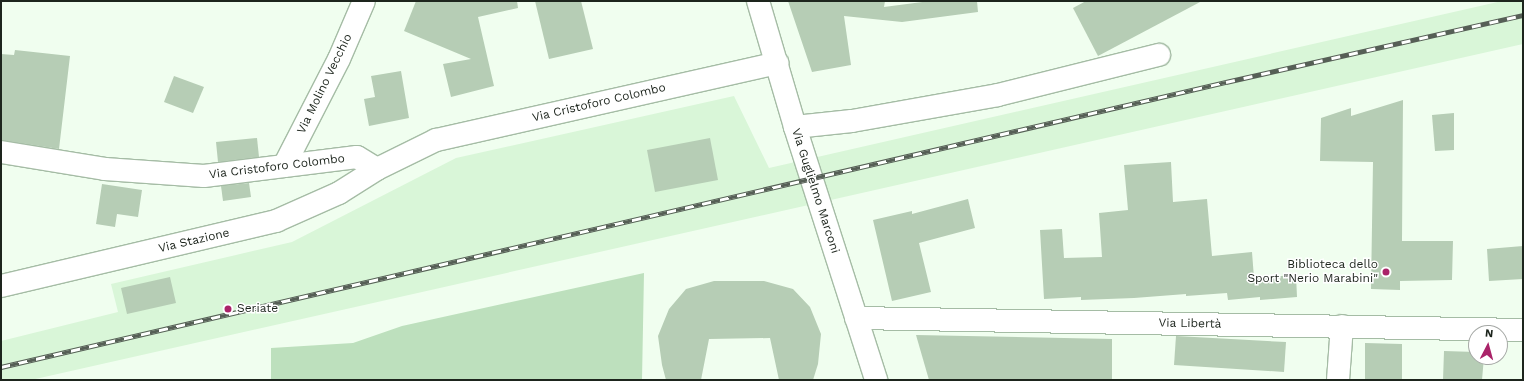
<!DOCTYPE html>
<meta charset="utf-8">
<style>
body{margin:0}
#map{position:relative;width:1524px;height:381px;overflow:hidden;background:#f0feef;font-family:"Work Sans",sans-serif}
div>[style]{position:absolute}
[style*='--x']{left:calc(var(--x)*1px);top:calc(var(--y)*1px);width:calc(var(--w)*1px);rotate:calc(var(--a)*1deg)}
.built>*{inset:0;background:#d9f6d8}
.green>*{inset:0;background:#bde0bd}
.building>*{inset:0;background:#b6cdb5}
.roads{filter:drop-shadow(1px 0 #a5bca5) drop-shadow(-1px 0 #a5bca5) drop-shadow(0 1px #a5bca5) drop-shadow(0 -1px #a5bca5)}
.minor>*{height:22px;margin:-11px;padding:0 11px;transform-origin:11px;border-radius:11px;background:#fff}
.major>*{height:22px;margin:-11px;padding:0 11px;transform-origin:11px;border-radius:11px;background:#fff}
.rail>*{height:4.5px;margin-top:-2.25px;transform-origin:0;background:repeating-linear-gradient(90deg,#fff 0 9px,#565f56 0 18px);box-sizing:border-box;border-block:1px solid #565f56}
.dots>*{width:11px;height:11px;translate:-50% -50%;box-sizing:border-box;border:2px solid #fff;border-radius:50%}
span{translate:-50% -50%;white-space:nowrap;text-align:center;line-height:1.15;-webkit-text-stroke:3px #fff;paint-order:stroke}
.street-label{font-size:12px;color:#1d251d}
.poi-label{font-size:12px;color:#1d251d}
.right{translate:-100% -50%;text-align:right}
.left{translate:0 -50%;text-align:left}
.frame{position:absolute;inset:0;border:2px solid #1d251d;pointer-events:none}
.north{position:absolute;left:1468px;top:325px;width:40px;height:40px;box-sizing:border-box;background:#fff;border:1px solid #a5a8a5;border-radius:50%;rotate:6deg;font-size:11px;font-weight:700;line-height:16px;text-align:center;color:#1d251d}
.north::after{content:'';display:block;margin:auto;width:14px;height:18px;background:#aa2369;clip-path:polygon(50% 0,100% 100%,50% 72%,0 100%)}
</style>
<div id="map">
<div class="built">
<i style="clip-path:polygon(1502px 1px,1523px 1px,1523px 44px,31px 380px,1px 380px,1px 341px,118px 312px,111px 284px,292px 242px,456px 158px,734px 96px,769px 168px)"></i>
</div>
<div class="green">
<i style="clip-path:polygon(644px 273px,642px 380px,271px 380px,271px 348px,353px 343px,402px 326px)"></i>
</div>
<div class="building">
<i style="clip-path:polygon(416px 1px,517px 1px,518px 8px,478px 17px,494px 86px,451px 97px,443px 64px,471px 59px,404px 31px)"></i>
<i style="clip-path:polygon(535px 1px,581px 1px,593px 49px,549px 59px)"></i>
<i style="clip-path:polygon(788px 1px,885px 1px,884px 7px,930px 1px,977px 1px,978px 12px,902px 22px,844px 16px,851px 65px,812px 72px)"></i>
<i style="clip-path:polygon(1086px 1px,1202px 1px,1098px 56px,1073px 8px)"></i>
<i style="clip-path:polygon(15px 50px,70px 56px,59px 149px,1px 140px,1px 54px,14px 55px)"></i>
<i style="clip-path:polygon(401px 71px,409px 118px,369px 126px,364px 99px,375px 97px,371px 76px)"></i>
<i style="clip-path:polygon(174px 76px,204px 87px,193px 113px,164px 102px)"></i>
<i style="clip-path:polygon(1403px 100px,1402px 241px,1453px 241px,1452px 280px,1400px 281px,1400px 290px,1371px 289px,1373px 162px,1320px 161px,1321px 118px,1351px 108px,1351px 116px)"></i>
<i style="clip-path:polygon(1454px 113px,1454px 150px,1435px 151px,1432px 115px)"></i>
<i style="clip-path:polygon(257px 138px,259px 157px,218px 162px,216px 142px)"></i>
<i style="clip-path:polygon(710px 138px,718px 180px,655px 192px,647px 150px)"></i>
<i style="clip-path:polygon(1171px 162px,1173px 202px,1207px 199px,1212px 256px,1252px 252px,1254px 278px,1296px 275px,1297px 297px,1260px 300px,1260px 297px,1228px 300px,1227px 293px,1186px 296px,1186px 294px,1134px 298px,1081px 300px,1081px 297px,1044px 299px,1040px 230px,1062px 229px,1064px 258px,1102px 257px,1099px 213px,1128px 210px,1124px 165px)"></i>
<i style="clip-path:polygon(249px 183px,251px 197px,223px 201px,221px 186px)"></i>
<i style="clip-path:polygon(102px 184px,142px 190px,138px 217px,117px 214px,115px 227px,96px 224px)"></i>
<i style="clip-path:polygon(968px 199px,975px 228px,919px 243px,931px 292px,892px 301px,873px 220px,912px 211px,912px 214px)"></i>
<i style="clip-path:polygon(1523px 246px,1523px 279px,1489px 281px,1487px 249px)"></i>
<i style="clip-path:polygon(170px 277px,176px 303px,127px 314px,121px 288px)"></i>
<i style="clip-path:polygon(714px 281px,764px 281px,793px 289px,810px 307px,821px 334px,818px 364px,813px 380px,779px 380px,770px 338px,709px 339px,701px 380px,666px 380px,662px 365px,658px 336px,669px 309px,686px 289px)"></i>
<i style="clip-path:polygon(916px 335px,1112px 339px,1112px 380px,929px 380px)"></i>
<i style="clip-path:polygon(1176px 336px,1286px 342px,1284px 372px,1174px 365px)"></i>
<i style="clip-path:polygon(1365px 343px,1402px 344px,1402px 380px,1365px 380px)"></i>
<i style="clip-path:polygon(1444px 351px,1476px 352px,1476px 357px,1484px 357px,1482px 380px,1443px 380px)"></i>
</div>
<div class="roads">
<div class="minor">
<i style="--x:795;--y:127;--w:57;--a:-6"></i>
<i style="--x:852;--y:121;--w:148;--a:-10.1"></i>
<i style="--x:998;--y:95;--w:166;--a:-14"></i>
<i style="--x:1;--y:152;--w:105;--a:9.3"></i>
<i style="--x:105;--y:169;--w:99;--a:4"></i>
<i style="--x:204;--y:176;--w:154;--a:-7.1"></i>
<i style="--x:357;--y:157;--w:23;--a:31"></i>
<i style="--x:377;--y:169;--w:66;--a:-26.2"></i>
<i style="--x:436;--y:140;--w:350;--a:-12.7"></i>
<i style="--x:284;--y:166;--w:120;--a:-62.8"></i>
<i style="--x:339;--y:59;--w:63;--a:-66.7"></i>
<i style="--x:1;--y:286;--w:283;--a:-13.3"></i>
<i style="--x:276;--y:221;--w:69;--a:-24"></i>
<i style="--x:339;--y:193;--w:45;--a:-32.3"></i>
<i style="--x:856;--y:318;--w:667;--a:1.03"></i>
<i style="--x:1338;--y:380;--w:54;--a:-85.8"></i>
</div>
<div class="major">
<i style="--x:758;--y:1;--w:131;--a:73.6"></i>
<i style="--x:795;--y:127;--w:266;--a:72.2"></i>
</div>
</div>
<div class="rail">
<i style="--x:1;--y:367;--w:1258;--a:-13.1"></i>
<i style="--x:1226;--y:82;--w:304;--a:-12.7"></i>
</div>
<div class="dots">
<i style="left:1386px;top:272px;background:#aa2369"></i>
<i style="left:228px;top:309px;background:#aa2369"></i>
</div>
<div class="street-label">
<span style="left:325px;top:84px;rotate:-64deg">Via Molino Vecchio</span>
<span style="left:599px;top:103px;rotate:-13deg">Via Cristoforo Colombo</span>
<span style="left:277px;top:167px;rotate:-7deg">Via Cristoforo Colombo</span>
<span style="left:815px;top:191px;rotate:72deg">Via Guglielmo Marconi</span>
<span style="left:194px;top:241px;rotate:-13deg">Via Stazione</span>
<span style="left:1190px;top:324px;rotate:1deg">Via Libertà</span>
</div>
<div class="poi-label">
<span class="right" style="left:1378px;top:272px">Biblioteca dello<br>Sport "Nerio Marabini"</span>
<span class="left" style="left:237px;top:309px">Seriate</span>
</div>
<div class="frame"></div>
<div class="north">N</div>
</div>
